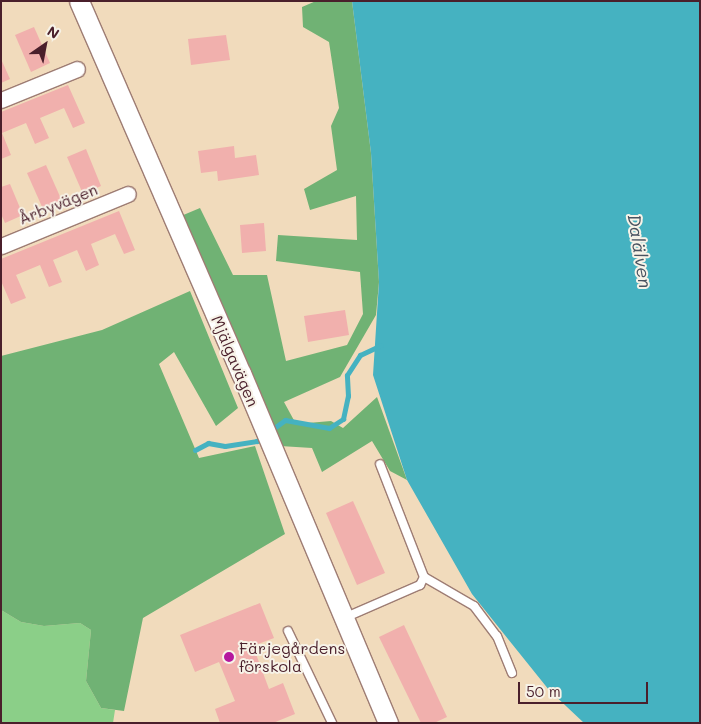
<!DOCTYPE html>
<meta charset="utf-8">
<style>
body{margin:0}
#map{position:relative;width:701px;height:724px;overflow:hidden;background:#f1dbbc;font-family:Mali,sans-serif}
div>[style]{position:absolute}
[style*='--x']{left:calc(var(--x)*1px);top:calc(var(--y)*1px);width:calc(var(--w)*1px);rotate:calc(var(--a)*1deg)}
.green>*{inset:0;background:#8bcf88}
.forest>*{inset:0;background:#70b274}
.water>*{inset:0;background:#45b2c1}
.stream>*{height:5px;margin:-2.5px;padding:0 2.5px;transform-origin:2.5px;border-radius:2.5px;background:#45b2c1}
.building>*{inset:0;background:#f1b0ad}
.roads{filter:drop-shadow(1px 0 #9e7d74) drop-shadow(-1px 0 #9e7d74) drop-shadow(0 1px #9e7d74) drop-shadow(0 -1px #9e7d74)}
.service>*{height:8px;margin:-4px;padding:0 4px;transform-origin:4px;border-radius:4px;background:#fff}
.minor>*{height:15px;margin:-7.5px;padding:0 7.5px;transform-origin:7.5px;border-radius:7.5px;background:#fff}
.tertiary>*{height:19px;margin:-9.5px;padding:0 9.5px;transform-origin:9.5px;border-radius:9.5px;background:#fff}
.dots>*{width:14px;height:14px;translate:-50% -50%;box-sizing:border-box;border:2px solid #f7f3e8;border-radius:50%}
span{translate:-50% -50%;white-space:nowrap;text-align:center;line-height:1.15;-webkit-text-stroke:4px #f7f3e8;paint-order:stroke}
.street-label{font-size:16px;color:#4a1f2b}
.poi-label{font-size:16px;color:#4a1f2b}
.left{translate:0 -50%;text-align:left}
.water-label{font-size:18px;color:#485260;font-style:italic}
.frame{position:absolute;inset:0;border:2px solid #4a1f2b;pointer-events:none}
.north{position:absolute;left:20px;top:20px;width:50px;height:50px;-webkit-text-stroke:4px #f7f3e8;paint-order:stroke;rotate:33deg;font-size:14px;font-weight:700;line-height:20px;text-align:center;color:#4a1f2b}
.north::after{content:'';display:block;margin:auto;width:18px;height:22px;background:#4a1f2b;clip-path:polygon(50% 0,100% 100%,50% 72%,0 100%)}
.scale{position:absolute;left:518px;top:682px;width:130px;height:22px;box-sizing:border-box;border:2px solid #4a1f2b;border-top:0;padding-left:6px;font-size:15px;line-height:18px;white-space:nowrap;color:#4a1f2b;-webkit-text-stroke:4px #f7f3e8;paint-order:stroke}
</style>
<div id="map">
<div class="green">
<i style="clip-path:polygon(1px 610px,21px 622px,44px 626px,80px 623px,91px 630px,86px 681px,101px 708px,115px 710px,113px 723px,1px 723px)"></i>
</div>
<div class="forest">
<i style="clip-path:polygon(316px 1px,352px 1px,371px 153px,379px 282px,376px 315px,340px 377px,284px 402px,296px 424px,331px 421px,343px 428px,377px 397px,407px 480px,390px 471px,372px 441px,322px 472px,312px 448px,280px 446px,181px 216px,200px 208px,233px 275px,267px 275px,286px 361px,347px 345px,363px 314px,360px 272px,276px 261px,278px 235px,357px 240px,356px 196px,310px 210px,304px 189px,337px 170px,331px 126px,339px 108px,329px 42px,303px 27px,302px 7px)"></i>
<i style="clip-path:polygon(190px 291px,238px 408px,216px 426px,174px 352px,159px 364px,199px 458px,255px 446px,285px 534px,143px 618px,124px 711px,101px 708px,86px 681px,91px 630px,80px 623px,44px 626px,21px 622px,1px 610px,1px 356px,102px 330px)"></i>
</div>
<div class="water">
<i style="clip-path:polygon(352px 1px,700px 1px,700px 723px,584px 723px,549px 690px,472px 594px,407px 480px,373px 375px,379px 282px,371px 153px)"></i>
</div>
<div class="stream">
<i style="--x:270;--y:431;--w:19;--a:-36"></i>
<i style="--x:285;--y:420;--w:45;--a:10.3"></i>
<i style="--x:329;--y:428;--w:17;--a:-33"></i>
<i style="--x:343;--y:419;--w:24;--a:-78"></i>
<i style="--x:348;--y:396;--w:21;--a:-93"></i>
<i style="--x:347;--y:375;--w:24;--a:-57"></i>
<i style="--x:360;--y:355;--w:23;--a:-25"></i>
<i style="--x:195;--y:450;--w:15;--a:-28"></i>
<i style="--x:208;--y:443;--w:17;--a:10"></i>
<i style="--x:225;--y:446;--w:32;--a:-9"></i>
<i style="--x:257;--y:441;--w:8;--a:-40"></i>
</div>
<div class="building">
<i style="clip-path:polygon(34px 27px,50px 63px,31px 72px,15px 35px)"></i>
<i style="clip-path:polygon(226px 35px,230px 60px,191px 65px,188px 39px)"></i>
<i style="clip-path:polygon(1px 59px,10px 79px,1px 83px)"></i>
<i style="clip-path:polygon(68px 85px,85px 123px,73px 128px,64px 108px,40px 118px,49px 138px,35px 144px,26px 123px,2px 133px,11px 155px,1px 159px,1px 112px)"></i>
<i style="clip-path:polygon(234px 146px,235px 158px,256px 155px,259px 175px,218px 181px,217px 171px,201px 173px,198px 151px)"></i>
<i style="clip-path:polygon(86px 149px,101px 186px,83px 194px,67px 157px)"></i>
<i style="clip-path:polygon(46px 165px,62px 201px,43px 209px,27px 173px)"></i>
<i style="clip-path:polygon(10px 184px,23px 215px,5px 223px,1px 214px,1px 187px)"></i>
<i style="clip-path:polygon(119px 211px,135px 250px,124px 254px,115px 234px,91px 244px,99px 265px,86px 271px,77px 250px,53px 260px,62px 282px,49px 287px,40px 265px,16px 275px,26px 298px,11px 304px,1px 281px,1px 259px)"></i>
<i style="clip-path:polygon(264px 223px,266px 251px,242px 253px,240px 225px)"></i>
<i style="clip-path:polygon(345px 310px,349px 335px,308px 342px,304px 316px)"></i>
<i style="clip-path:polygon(353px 501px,385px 573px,357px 585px,326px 513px)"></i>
<i style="clip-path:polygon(260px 603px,274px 638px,253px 646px,269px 689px,283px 683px,295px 714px,273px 723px,220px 723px,215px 709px,235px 701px,219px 662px,195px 672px,180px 635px)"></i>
<i style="clip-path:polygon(404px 625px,447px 717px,434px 723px,421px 723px,379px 637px)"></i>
</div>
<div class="roads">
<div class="service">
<i style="--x:424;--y:577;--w:58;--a:30.1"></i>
<i style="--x:474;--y:606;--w:38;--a:53"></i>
<i style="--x:497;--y:636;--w:40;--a:68"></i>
<i style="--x:344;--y:618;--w:83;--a:-23.5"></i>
<i style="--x:420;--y:585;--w:9;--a:-63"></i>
<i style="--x:424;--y:577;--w:121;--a:-111.3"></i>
<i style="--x:288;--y:631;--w:102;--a:64.4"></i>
</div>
<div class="minor">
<i style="--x:1;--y:100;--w:82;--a:-22.2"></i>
<i style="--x:1;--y:246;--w:137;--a:-22.3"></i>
</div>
<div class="tertiary">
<i style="--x:79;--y:1;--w:406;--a:66.5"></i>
<i style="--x:241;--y:373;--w:380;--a:67.2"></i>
</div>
</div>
<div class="dots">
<i style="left:229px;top:657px;background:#b5179e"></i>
</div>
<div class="street-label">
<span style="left:58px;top:204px;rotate:-22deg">Årbyvägen</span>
<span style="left:235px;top:361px;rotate:67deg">Mjälgavägen</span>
</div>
<div class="poi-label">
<span class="left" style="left:239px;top:657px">Färjegårdens<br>förskola</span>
</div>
<div class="water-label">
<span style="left:640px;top:251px;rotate:81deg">Dalälven</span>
</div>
<div class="frame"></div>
<div class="north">N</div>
<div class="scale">50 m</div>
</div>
